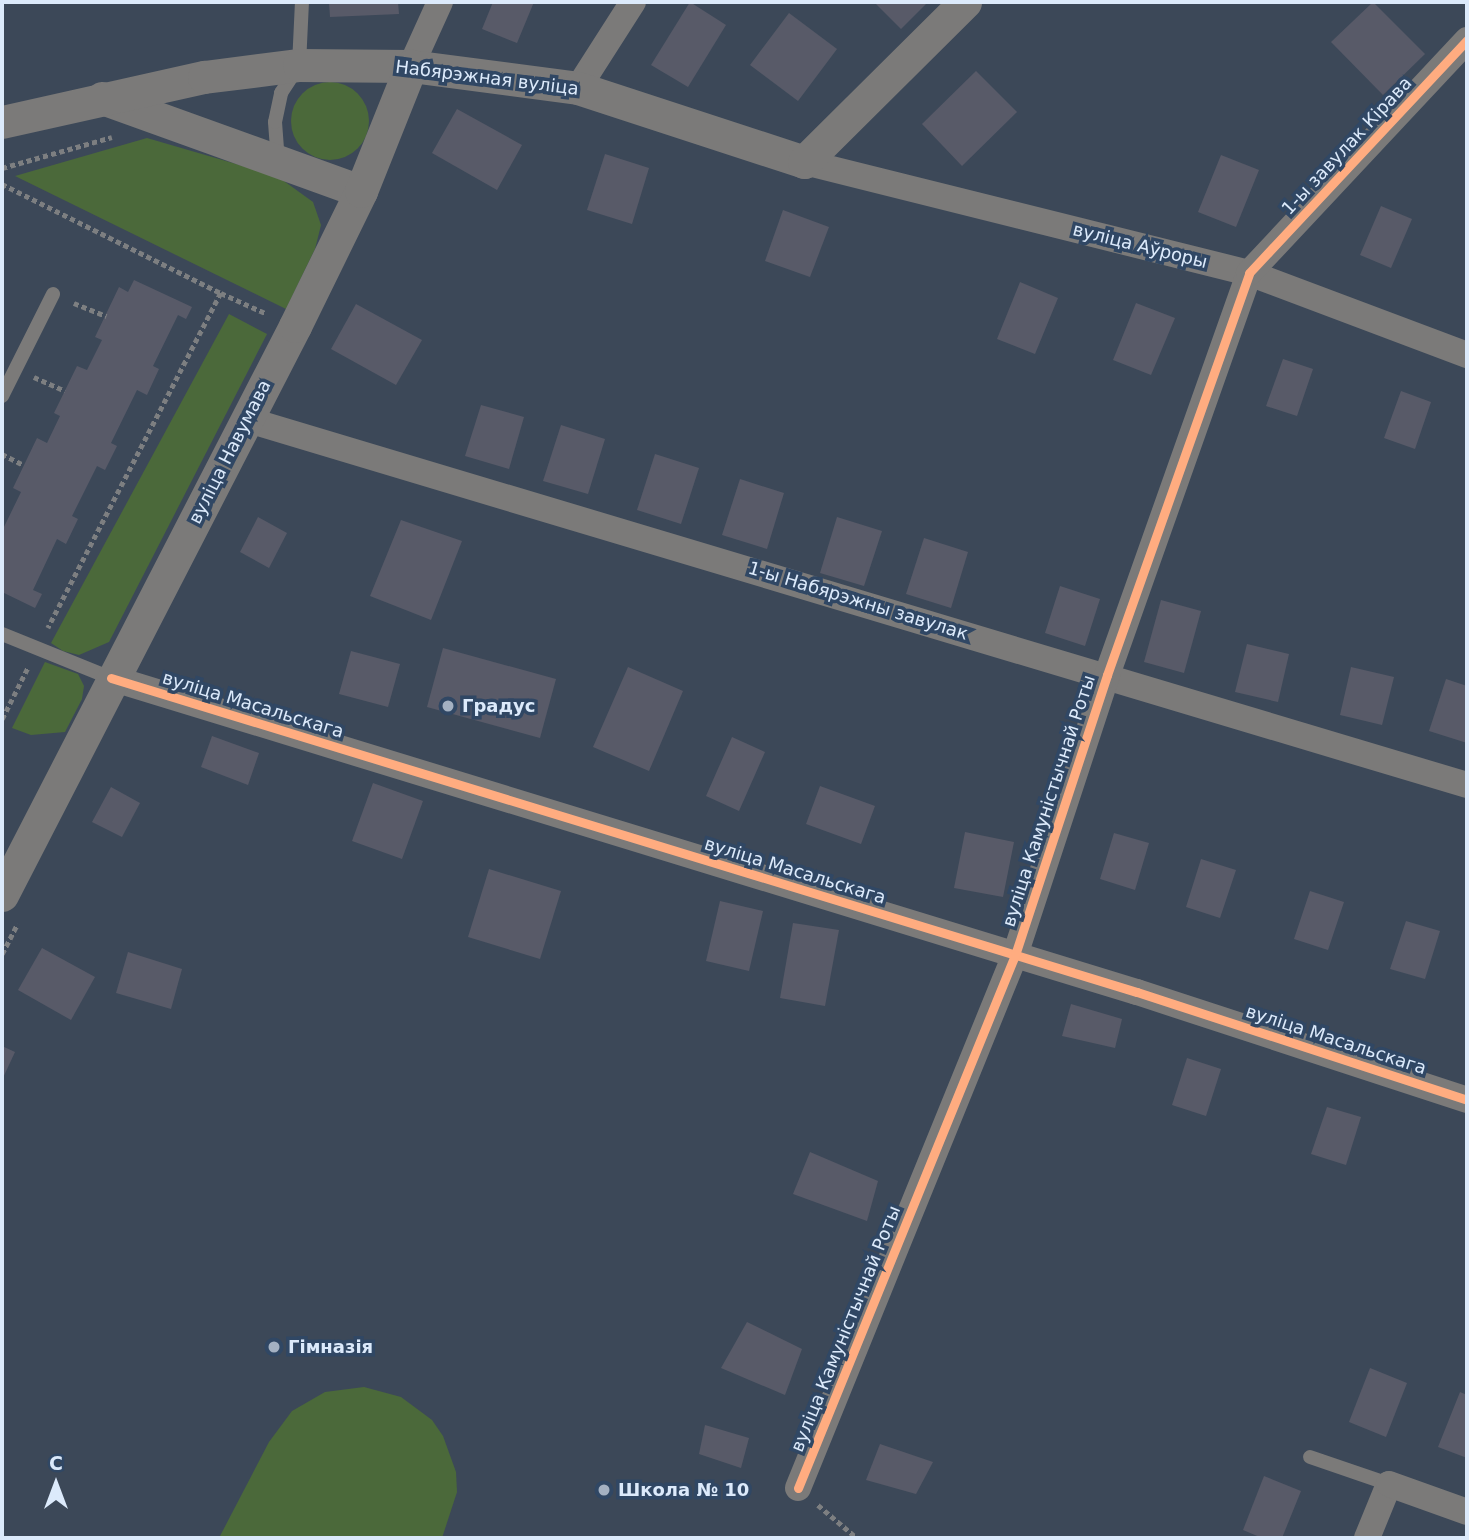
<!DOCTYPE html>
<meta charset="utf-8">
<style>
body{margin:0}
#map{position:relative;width:1469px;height:1540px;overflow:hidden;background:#3c4858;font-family:"DejaVu Sans",sans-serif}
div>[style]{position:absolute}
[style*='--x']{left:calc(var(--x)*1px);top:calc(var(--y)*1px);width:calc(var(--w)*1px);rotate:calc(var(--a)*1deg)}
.green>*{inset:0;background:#4b693a}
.round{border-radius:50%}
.building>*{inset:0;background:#585a68}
.path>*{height:4.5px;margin-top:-2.25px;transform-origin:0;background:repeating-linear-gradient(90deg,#7d7f81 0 5px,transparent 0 8.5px)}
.service>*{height:14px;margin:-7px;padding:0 7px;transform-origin:7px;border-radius:7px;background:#7b7a79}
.minor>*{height:26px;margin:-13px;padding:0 13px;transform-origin:13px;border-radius:13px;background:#7b7a79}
.tertiary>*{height:33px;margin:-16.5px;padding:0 16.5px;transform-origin:16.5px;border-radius:16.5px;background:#7b7a79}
.cycleway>*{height:9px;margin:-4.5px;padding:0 4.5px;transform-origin:4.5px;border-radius:4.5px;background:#ffac80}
.dots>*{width:19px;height:19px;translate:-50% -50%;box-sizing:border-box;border:4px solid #304764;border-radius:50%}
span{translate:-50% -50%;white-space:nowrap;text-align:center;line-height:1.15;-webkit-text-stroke:7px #304764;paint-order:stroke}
.street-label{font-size:18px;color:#dceafb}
.poi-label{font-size:18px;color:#dceafb;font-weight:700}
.left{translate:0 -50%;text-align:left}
.frame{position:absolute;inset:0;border:4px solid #dceafb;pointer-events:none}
.north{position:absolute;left:21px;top:1449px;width:70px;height:70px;-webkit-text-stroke:5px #304764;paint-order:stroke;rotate:0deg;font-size:19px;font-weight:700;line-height:28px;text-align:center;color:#dceafb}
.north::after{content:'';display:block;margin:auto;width:24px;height:32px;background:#dceafb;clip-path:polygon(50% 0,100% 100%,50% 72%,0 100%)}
</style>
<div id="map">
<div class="green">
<i class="round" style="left:291px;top:82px;width:78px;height:78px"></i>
<i style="clip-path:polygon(147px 138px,277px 176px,313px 202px,321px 225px,315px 249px,286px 309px,15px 176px)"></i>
<i style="clip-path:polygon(229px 314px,267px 334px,109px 642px,79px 655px,63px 651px,51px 643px)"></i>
<i style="clip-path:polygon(45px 662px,78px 674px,84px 686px,82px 699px,65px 732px,31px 735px,12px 728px)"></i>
<i style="clip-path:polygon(364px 1387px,401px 1397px,432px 1420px,443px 1436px,456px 1472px,457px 1492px,442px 1538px,219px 1538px,269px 1442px,292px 1411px,325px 1392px)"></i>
</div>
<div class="building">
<i style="clip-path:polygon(329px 2px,398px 2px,399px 14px,330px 17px)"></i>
<i style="clip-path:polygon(493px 2px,534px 2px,517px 43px,482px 29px)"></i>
<i style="clip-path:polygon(690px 2px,726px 25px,688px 87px,651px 65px)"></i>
<i style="clip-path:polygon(874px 2px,928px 2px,901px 29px)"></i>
<i style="clip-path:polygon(1373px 2px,1425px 54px,1383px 95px,1331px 42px)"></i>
<i style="clip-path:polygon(789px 13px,837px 49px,798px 101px,750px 65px)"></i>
<i style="clip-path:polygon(976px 71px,1017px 112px,962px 166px,922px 124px)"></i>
<i style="clip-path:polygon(457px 109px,522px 145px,497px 190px,432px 153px)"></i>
<i style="clip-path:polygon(605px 154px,649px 168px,632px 224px,587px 210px)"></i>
<i style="clip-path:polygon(1221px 155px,1259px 170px,1236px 227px,1198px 212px)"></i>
<i style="clip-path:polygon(1381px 206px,1412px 219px,1391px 268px,1360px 255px)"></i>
<i style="clip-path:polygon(783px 210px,829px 227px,810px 277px,765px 261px)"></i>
<i style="clip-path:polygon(134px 280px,192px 307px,186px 319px,178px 315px,153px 366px,159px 369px,147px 395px,137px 390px,111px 443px,117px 446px,105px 470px,97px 466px,72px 516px,78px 519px,66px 544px,57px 539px,33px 590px,42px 594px,35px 608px,2px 592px,2px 531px,21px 492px,13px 488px,37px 438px,47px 443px,60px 416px,54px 413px,77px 366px,87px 370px,102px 340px,95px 337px,119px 287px,128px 292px)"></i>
<i style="clip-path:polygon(1020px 282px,1058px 298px,1035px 354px,997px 339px)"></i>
<i style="clip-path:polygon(1136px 303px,1175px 318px,1151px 375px,1113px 360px)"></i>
<i style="clip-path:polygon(356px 304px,422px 340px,396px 385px,331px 349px)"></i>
<i style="clip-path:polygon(1283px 359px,1313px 369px,1297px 416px,1266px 406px)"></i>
<i style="clip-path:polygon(1401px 391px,1431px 402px,1415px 449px,1384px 438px)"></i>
<i style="clip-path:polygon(481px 405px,524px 417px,509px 469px,465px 456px)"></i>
<i style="clip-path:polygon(561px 425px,605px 439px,588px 494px,543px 481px)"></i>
<i style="clip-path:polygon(655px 454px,699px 468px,681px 524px,637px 510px)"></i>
<i style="clip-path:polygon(740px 479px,784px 493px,767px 549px,722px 535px)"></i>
<i style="clip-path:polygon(258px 517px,287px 533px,269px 568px,240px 552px)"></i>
<i style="clip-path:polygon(837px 517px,882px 531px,864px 586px,820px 573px)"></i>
<i style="clip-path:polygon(401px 520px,462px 541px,431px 620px,370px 596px)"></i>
<i style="clip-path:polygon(924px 538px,968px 552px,951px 608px,906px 594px)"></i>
<i style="clip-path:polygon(1060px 586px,1100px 599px,1085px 646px,1045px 633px)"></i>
<i style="clip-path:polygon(1161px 600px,1201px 611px,1184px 673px,1144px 662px)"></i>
<i style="clip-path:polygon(1247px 644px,1289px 654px,1278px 702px,1235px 692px)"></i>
<i style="clip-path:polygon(443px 648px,556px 679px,540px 738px,427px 707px)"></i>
<i style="clip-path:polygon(351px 651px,400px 664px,388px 707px,339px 694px)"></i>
<i style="clip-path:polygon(628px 667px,683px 691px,649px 771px,593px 747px)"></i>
<i style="clip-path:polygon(1351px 667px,1394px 677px,1382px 725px,1340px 715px)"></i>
<i style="clip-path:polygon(1446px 679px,1467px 686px,1467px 743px,1429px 731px)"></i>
<i style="clip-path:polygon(212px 736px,259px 753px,248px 785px,201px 767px)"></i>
<i style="clip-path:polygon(732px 737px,765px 752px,739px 811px,706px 796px)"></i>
<i style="clip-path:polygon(373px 783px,423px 801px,402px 859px,352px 841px)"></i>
<i style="clip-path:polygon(820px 786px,875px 806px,861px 844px,806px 824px)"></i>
<i style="clip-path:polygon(111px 787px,140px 803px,122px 837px,92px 822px)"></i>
<i style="clip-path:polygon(965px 832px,1014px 842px,1003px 897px,954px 888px)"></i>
<i style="clip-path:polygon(1114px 833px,1149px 843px,1135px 890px,1100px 879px)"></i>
<i style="clip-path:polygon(1201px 859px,1236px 870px,1220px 918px,1186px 907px)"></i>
<i style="clip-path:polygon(489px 869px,561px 891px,540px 959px,468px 937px)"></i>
<i style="clip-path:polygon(1310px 891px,1344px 902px,1328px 950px,1294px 939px)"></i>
<i style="clip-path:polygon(720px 901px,763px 911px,749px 971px,706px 961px)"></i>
<i style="clip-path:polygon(1406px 921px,1440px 931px,1425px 979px,1390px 969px)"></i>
<i style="clip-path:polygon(793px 923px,839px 930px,825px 1006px,780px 998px)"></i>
<i style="clip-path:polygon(42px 948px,95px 977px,71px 1020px,18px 990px)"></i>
<i style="clip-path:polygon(128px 952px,182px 969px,171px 1009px,116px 993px)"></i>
<i style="clip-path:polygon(1071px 1004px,1122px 1019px,1115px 1048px,1062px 1036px)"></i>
<i style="clip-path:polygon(2px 1046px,15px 1052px,2px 1080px)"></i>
<i style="clip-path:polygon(1187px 1058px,1221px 1069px,1206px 1116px,1172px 1105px)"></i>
<i style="clip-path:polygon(1327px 1107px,1361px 1117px,1346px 1165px,1311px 1154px)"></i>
<i style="clip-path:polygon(810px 1152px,878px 1181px,867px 1221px,793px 1194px)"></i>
<i style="clip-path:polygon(747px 1322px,802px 1349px,785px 1395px,721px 1368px)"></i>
<i style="clip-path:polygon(1370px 1368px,1407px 1383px,1386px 1437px,1349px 1422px)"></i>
<i style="clip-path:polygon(1460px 1392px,1467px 1395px,1467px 1458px,1438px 1447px)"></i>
<i style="clip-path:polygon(705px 1425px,749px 1438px,741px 1468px,699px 1454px)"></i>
<i style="clip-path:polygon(880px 1444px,933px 1462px,916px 1494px,866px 1480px)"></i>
<i style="clip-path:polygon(1264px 1476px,1301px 1491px,1282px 1538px,1262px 1538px,1243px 1530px)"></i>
</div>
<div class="path">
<i style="--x:2;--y:168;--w:114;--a:-15.7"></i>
<i style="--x:2;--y:184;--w:245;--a:26.5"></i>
<i style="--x:221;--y:293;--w:377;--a:117.3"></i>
<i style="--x:221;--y:293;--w:48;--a:24.4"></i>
<i style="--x:74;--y:303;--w:35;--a:22"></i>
<i style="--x:34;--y:377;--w:34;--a:24"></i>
<i style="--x:2;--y:454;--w:25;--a:27"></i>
<i style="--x:2;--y:719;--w:58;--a:-63.4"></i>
<i style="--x:2;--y:954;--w:34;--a:-63"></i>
<i style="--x:818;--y:1505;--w:51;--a:40.2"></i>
</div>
<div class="service">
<i style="--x:278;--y:162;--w:40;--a:-94.3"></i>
<i style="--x:275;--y:122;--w:30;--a:-78"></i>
<i style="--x:281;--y:93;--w:33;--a:-57"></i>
<i style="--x:299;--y:65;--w:63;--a:-87.3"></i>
<i style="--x:2;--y:396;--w:114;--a:-63.4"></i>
<i style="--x:2;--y:634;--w:118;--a:22"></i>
<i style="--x:1310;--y:1457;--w:83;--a:18.9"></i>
</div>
<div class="minor">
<i style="--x:411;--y:66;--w:70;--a:-65.6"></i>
<i style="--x:578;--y:88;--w:102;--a:-57.4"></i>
<i style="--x:804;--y:162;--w:459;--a:14"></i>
<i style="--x:1249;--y:273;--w:233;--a:20.6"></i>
<i style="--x:248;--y:420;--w:1272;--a:16.67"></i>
<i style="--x:111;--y:678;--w:1073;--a:17.02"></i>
<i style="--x:1137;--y:992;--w:347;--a:18.1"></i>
<i style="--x:798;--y:1488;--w:575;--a:-67.85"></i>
<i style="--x:1015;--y:955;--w:295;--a:-71.8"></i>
<i style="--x:1107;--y:675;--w:426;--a:-70.5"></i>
<i style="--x:1249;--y:273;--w:319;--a:-46.9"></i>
<i style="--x:1367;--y:1538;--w:58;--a:-67.8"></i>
<i style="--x:1389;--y:1484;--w:83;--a:19.7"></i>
</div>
<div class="tertiary">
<i style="--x:102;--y:98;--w:275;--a:19.8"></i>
<i style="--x:2;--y:122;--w:207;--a:-12.6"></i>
<i style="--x:204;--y:77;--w:96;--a:-7.2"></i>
<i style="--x:299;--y:65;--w:112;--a:0.5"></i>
<i style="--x:411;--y:66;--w:168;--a:7.5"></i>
<i style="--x:578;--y:88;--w:238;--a:18.1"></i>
<i style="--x:804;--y:162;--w:227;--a:-44.8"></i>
<i style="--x:2;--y:895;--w:640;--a:-62.75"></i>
<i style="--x:295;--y:326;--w:150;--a:-63.9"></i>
<i style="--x:361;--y:191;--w:135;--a:-68.2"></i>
</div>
<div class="cycleway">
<i style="--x:111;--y:678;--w:1073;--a:17.02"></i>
<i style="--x:1137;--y:992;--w:347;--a:18.1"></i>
<i style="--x:798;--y:1488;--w:575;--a:-67.85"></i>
<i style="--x:1015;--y:955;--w:295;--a:-71.8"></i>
<i style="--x:1107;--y:675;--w:426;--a:-70.5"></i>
<i style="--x:1249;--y:273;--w:319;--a:-46.9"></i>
</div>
<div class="dots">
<i style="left:448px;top:706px;background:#a4b1c2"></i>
<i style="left:274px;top:1347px;background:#a4b1c2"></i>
<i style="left:604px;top:1490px;background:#a4b1c2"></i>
</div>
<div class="street-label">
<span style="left:487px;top:78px;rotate:7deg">Набярэжная вуліца</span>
<span style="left:1347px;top:146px;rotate:-47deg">1-ы завулак Кірава</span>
<span style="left:1140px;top:246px;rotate:14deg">вуліца Аўроры</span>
<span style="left:230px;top:452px;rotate:-63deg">вуліца Навумава</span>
<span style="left:858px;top:601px;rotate:17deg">1-ы Набярэжны завулак</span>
<span style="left:253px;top:705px;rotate:17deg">вуліца Масальскага</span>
<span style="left:1049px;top:801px;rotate:-72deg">вуліца Камуністычнай Роты</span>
<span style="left:795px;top:871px;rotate:17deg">вуліца Масальскага</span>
<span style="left:1336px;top:1040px;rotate:18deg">вуліца Масальскага</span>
<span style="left:846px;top:1329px;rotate:-68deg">вуліца Камуністычнай Роты</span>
</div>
<div class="poi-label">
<span class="left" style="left:462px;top:706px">Градус</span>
<span class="left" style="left:288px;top:1347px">Гімназія</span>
<span class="left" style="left:618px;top:1490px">Школа № 10</span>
</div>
<div class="frame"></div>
<div class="north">С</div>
</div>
